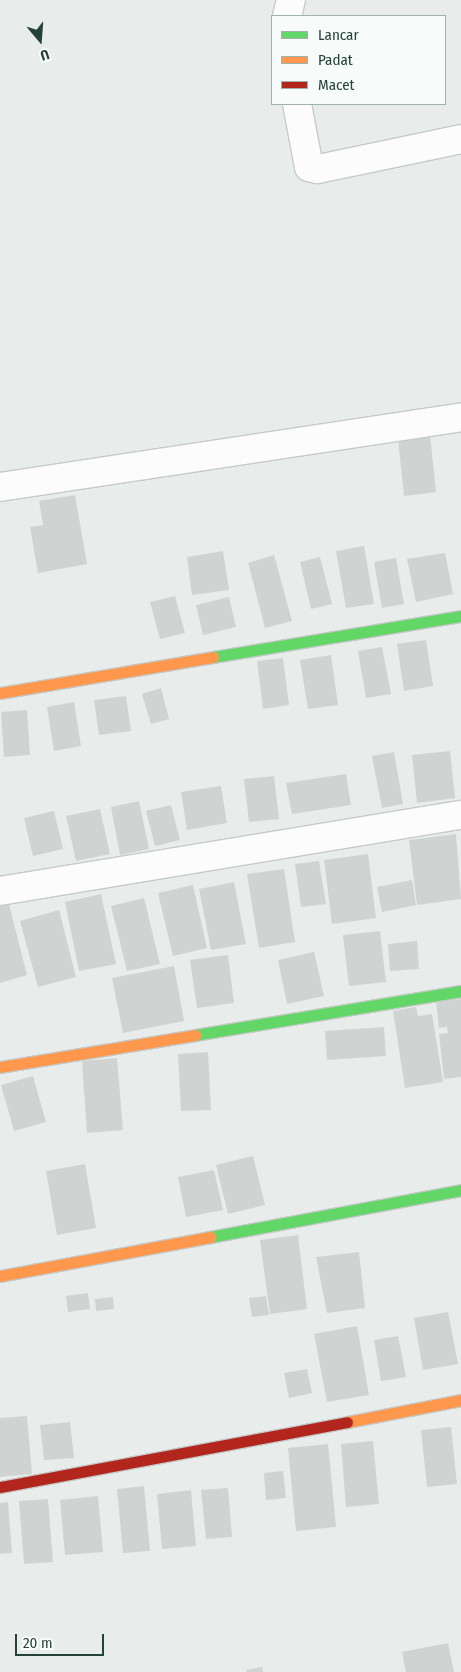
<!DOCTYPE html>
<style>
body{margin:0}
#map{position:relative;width:461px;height:1672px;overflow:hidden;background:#e8edeb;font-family:"Fira Sans Condensed",sans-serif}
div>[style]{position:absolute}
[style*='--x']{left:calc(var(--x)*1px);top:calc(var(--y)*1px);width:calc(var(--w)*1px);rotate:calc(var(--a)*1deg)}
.building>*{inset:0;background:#cfd4d2}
.roads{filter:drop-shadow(1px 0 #c5cac8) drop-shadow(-1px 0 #c5cac8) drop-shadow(0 1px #c5cac8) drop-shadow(0 -1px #c5cac8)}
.street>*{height:28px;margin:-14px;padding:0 14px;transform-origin:14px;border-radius:14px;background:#fcfcfc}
.fast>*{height:11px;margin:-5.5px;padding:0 5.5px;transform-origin:5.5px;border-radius:5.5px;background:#63d668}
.slow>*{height:11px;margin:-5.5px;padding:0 5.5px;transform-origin:5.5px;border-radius:5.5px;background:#ff974d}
.jam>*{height:11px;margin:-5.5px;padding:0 5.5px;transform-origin:5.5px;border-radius:5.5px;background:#b3261e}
span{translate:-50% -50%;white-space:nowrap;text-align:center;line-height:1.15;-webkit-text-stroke:4.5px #f7fbf9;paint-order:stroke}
.legend{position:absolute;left:271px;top:15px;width:175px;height:90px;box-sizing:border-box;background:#f7fbf9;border:1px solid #a3b1ad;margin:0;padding:6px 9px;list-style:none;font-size:15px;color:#24423a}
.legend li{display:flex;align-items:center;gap:10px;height:25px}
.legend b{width:25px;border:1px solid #a3b1ad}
.north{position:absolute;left:15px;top:15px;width:50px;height:50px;-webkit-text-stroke:4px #f7fbf9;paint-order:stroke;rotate:162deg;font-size:14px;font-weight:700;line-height:20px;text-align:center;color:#24423a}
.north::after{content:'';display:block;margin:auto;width:18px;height:22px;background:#24423a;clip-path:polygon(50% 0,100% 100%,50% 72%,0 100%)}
.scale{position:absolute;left:15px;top:1634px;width:89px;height:22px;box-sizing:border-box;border:2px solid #24423a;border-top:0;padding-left:6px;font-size:15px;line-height:18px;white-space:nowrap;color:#24423a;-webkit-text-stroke:4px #f7fbf9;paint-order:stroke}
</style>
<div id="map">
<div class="building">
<i style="clip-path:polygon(429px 425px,436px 492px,404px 496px,397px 429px)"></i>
<i style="clip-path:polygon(75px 495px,87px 564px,38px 573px,30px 527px,43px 525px,39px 501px)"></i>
<i style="clip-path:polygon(364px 546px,374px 604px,346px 608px,336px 551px)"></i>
<i style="clip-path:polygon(223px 551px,229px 590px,192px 595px,187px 557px)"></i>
<i style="clip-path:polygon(445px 553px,453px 594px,416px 602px,407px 559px)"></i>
<i style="clip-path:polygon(274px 555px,292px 621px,265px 628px,248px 563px)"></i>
<i style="clip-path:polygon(320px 557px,332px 604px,311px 609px,300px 562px)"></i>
<i style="clip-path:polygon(396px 558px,404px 604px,382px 608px,374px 562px)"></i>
<i style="clip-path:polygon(175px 596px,185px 633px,160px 639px,150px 602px)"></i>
<i style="clip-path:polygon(229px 597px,236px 627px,203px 635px,196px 605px)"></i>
<i style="clip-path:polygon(426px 640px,433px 686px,404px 691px,397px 644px)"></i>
<i style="clip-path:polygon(382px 647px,391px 694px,366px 698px,358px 651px)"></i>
<i style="clip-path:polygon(331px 655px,338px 705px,308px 709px,300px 660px)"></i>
<i style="clip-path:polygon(283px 658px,289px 705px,263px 709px,257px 661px)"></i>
<i style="clip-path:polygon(161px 688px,169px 719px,151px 724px,142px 694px)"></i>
<i style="clip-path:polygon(126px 696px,131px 731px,99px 735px,94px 700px)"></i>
<i style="clip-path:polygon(74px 702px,81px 746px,54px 751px,47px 707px)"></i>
<i style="clip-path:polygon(27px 710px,30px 755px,4px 757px,1px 712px)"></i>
<i style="clip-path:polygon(450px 751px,455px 798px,417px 803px,412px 755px)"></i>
<i style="clip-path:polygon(394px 752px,403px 804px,382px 808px,372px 756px)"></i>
<i style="clip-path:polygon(346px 774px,351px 805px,292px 814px,286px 783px)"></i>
<i style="clip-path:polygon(274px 776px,279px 819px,249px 822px,244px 779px)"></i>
<i style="clip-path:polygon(221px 786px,227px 823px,187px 830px,181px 792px)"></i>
<i style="clip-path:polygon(139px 801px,149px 849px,120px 855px,111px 807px)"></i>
<i style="clip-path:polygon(171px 805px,180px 840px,155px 846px,146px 811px)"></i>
<i style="clip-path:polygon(100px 809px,110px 854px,76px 861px,66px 816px)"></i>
<i style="clip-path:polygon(54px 811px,63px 849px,33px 856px,24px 818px)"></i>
<i style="clip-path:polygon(456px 834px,461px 899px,417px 905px,409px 840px)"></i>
<i style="clip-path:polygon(368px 854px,376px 918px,332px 924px,324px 860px)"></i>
<i style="clip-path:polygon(319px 861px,326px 904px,301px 907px,295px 864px)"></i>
<i style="clip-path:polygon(284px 869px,295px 942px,259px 948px,247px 874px)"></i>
<i style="clip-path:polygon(412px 880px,416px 905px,382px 912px,377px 887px)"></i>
<i style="clip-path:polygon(234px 882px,246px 944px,211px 950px,199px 889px)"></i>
<i style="clip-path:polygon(193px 885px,207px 948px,173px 956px,158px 893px)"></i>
<i style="clip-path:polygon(101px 894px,116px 964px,79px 971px,65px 902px)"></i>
<i style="clip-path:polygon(144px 898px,160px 964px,127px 971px,111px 906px)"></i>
<i style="clip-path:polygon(9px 904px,27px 975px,0 983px,0 906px)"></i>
<i style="clip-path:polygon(59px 910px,76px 977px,38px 987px,20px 921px)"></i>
<i style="clip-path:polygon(380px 931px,386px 982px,349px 986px,343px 935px)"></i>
<i style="clip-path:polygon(417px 941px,419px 969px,390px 971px,388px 944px)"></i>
<i style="clip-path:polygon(314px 952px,324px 996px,287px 1004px,278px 960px)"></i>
<i style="clip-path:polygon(228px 955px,234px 1003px,197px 1008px,190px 960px)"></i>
<i style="clip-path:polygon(174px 966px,184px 1021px,123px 1033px,112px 978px)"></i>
<i style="clip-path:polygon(461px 999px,461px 1077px,444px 1079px,439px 1034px,448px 1033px,447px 1027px,439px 1028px,436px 1002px)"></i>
<i style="clip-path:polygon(416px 1007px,418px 1016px,432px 1014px,443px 1082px,405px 1088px,393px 1011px)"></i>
<i style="clip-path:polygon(384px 1027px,386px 1056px,327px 1060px,325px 1031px)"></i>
<i style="clip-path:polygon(208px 1052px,211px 1110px,181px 1111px,178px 1054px)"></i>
<i style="clip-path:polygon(117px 1058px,123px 1130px,87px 1133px,82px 1061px)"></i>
<i style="clip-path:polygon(33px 1076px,46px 1122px,14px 1131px,1px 1085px)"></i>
<i style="clip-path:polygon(253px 1156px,265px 1205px,228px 1214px,216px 1165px)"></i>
<i style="clip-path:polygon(85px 1164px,96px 1228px,57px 1235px,46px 1171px)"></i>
<i style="clip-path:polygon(214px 1170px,223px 1210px,186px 1217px,178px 1177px)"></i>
<i style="clip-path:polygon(298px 1235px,307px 1309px,270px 1314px,260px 1240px)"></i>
<i style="clip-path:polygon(359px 1252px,365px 1308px,327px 1313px,316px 1257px)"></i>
<i style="clip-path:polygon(88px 1293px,90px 1309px,68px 1312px,66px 1296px)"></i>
<i style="clip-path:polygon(266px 1296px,269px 1315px,252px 1317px,249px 1298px)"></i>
<i style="clip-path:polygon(113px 1297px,114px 1309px,96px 1311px,95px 1299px)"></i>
<i style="clip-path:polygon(448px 1312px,458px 1364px,423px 1370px,414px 1318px)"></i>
<i style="clip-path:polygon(357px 1326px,369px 1395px,327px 1402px,314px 1334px)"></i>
<i style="clip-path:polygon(398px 1336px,406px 1377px,381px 1381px,374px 1340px)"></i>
<i style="clip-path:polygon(307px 1369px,312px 1393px,289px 1398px,284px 1373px)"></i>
<i style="clip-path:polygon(27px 1416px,32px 1474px,0 1477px,0 1418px)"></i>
<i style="clip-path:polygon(70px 1422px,74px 1458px,44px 1460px,40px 1425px)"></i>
<i style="clip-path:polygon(451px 1427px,457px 1484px,427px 1487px,421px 1430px)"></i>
<i style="clip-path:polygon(373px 1441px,379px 1504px,346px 1507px,341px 1444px)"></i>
<i style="clip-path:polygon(328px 1444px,336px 1527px,296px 1531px,288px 1448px)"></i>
<i style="clip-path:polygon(283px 1471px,286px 1498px,266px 1500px,264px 1473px)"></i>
<i style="clip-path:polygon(144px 1486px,150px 1551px,123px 1553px,117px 1489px)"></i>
<i style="clip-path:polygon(228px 1488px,232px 1537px,206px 1539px,201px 1490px)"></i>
<i style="clip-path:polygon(191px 1490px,196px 1546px,162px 1549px,157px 1494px)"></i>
<i style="clip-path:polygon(98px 1496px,103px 1552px,65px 1555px,60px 1500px)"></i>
<i style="clip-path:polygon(48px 1499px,53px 1562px,24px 1564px,19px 1501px)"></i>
<i style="clip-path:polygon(8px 1502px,12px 1553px,0 1554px,0 1503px)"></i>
<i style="clip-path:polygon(448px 1643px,454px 1672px,406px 1672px,402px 1652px)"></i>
<i style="clip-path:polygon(262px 1667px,263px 1672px,247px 1672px,246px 1670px)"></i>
</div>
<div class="roads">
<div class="street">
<i style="--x:287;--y:16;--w:16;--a:-76"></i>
<i style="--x:297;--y:104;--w:64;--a:79.2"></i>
<i style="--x:309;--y:167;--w:9;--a:13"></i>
<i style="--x:318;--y:169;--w:146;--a:-11.8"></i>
<i style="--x:0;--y:487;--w:466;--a:-8.6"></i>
<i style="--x:0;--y:891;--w:467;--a:-9.4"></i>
</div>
<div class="fast">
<i style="--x:213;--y:657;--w:251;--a:-9.4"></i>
<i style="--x:195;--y:1035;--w:270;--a:-9.4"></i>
<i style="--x:210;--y:1237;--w:255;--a:-10.6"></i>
</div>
<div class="slow">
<i style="--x:0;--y:693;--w:216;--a:-9.6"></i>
<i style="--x:0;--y:1067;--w:198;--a:-9.3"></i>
<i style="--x:0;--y:1276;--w:214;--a:-10.5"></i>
<i style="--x:347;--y:1422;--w:116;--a:-10.9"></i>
</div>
<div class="jam">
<i style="--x:0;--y:1487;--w:353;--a:-10.6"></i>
</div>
</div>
<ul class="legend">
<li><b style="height:6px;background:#63d668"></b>Lancar</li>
<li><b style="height:6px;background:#ff974d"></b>Padat</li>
<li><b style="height:6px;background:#b3261e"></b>Macet</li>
</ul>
<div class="north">U</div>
<div class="scale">20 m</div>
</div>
